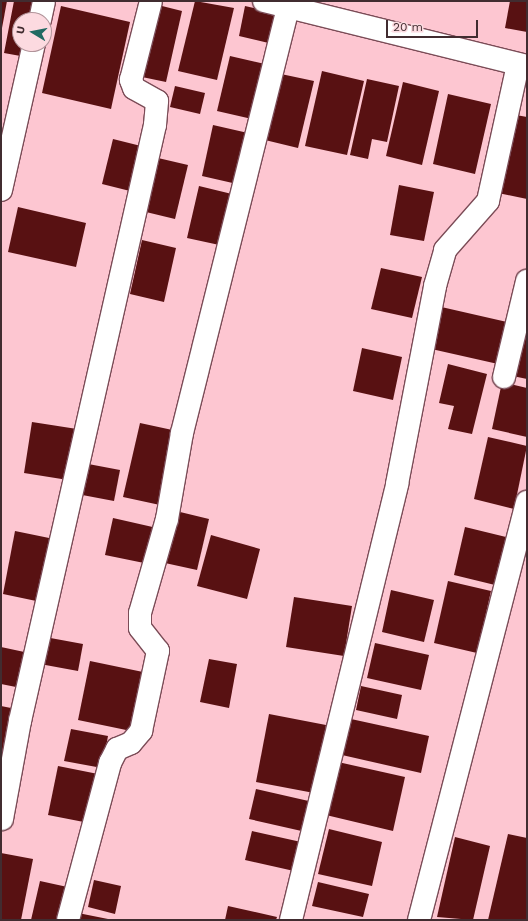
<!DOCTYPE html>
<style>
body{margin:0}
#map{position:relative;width:528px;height:921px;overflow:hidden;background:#fdc6d1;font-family:"Work Sans",sans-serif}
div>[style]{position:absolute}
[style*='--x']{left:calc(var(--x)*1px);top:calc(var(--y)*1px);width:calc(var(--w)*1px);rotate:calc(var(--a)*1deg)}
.building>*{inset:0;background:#581112}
.roads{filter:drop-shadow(1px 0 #7b4c57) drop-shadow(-1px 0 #7b4c57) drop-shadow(0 1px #7b4c57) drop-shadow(0 -1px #7b4c57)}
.minor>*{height:22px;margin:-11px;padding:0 11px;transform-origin:11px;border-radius:11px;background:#fff}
span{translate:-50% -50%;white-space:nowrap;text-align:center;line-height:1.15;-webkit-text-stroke:4px #fcdae0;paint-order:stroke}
.frame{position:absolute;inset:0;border:2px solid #412c30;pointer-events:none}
.north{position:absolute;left:12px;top:12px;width:40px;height:40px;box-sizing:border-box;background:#fcdae0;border:1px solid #b1949a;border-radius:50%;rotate:280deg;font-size:11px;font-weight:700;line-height:16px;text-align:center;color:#412c30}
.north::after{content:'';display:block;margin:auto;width:14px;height:18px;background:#216a62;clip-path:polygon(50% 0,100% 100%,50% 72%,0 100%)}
.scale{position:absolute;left:386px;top:20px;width:92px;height:18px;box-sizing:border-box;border:2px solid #412c30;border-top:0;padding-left:5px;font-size:12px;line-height:14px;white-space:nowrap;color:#412c30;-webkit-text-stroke:3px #fcdae0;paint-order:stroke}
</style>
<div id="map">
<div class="building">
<i style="clip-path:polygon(1px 1px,7px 1px,2px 28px,1px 28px)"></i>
<i style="clip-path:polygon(14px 1px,37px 1px,33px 20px,20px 20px,20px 44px,28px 44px,26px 57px,4px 53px)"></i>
<i style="clip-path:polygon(195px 1px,234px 8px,217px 80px,178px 71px)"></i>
<i style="clip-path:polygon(510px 1px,527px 1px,527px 32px,505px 28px)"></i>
<i style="clip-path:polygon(158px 5px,182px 11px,166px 82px,142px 77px)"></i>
<i style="clip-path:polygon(61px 6px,130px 22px,111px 109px,42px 93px)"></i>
<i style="clip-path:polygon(245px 6px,283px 15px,277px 45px,239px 36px)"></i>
<i style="clip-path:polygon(230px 56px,265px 64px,252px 119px,217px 111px)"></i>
<i style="clip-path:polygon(322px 71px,364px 81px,347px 155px,305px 146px)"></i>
<i style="clip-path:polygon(281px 74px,314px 81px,298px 148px,265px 140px)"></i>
<i style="clip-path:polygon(367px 79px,399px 86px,387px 142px,372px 139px,368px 159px,350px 155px)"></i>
<i style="clip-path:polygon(403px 82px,439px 91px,422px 165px,386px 156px)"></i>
<i style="clip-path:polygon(175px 86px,205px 93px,200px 114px,170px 107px)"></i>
<i style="clip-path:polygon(448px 94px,491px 104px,475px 174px,433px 164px)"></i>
<i style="clip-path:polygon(516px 115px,527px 117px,527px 199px,498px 193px)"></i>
<i style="clip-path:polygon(213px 125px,248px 133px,237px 184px,202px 176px)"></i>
<i style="clip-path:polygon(113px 139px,141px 146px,130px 191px,102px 184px)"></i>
<i style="clip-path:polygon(158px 158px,188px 165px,175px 219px,146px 212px)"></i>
<i style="clip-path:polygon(399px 185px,434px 192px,424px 241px,390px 235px)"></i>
<i style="clip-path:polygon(199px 186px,236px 195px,224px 246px,187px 238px)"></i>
<i style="clip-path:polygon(18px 207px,86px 223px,76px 267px,8px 252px)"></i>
<i style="clip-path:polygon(142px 240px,176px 248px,164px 302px,130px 294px)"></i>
<i style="clip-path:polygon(381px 268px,422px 277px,412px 318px,371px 309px)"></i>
<i style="clip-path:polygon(437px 306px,507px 322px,498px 364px,427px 348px)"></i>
<i style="clip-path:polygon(527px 307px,527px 379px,508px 375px)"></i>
<i style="clip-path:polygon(362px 348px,402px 357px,393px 400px,353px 391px)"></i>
<i style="clip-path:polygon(448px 364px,487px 374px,472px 434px,448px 429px,454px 406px,439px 403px)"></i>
<i style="clip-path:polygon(502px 382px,527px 388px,527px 437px,492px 429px)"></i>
<i style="clip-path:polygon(32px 422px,77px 429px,68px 480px,24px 473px)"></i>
<i style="clip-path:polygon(140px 423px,177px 431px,160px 505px,123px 497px)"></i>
<i style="clip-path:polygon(488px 437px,527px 446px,514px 509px,474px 499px)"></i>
<i style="clip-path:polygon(83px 463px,120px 470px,114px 501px,77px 494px)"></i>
<i style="clip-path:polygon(176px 511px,209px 519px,197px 570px,165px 563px)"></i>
<i style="clip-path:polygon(113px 518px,157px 528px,149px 564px,105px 555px)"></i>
<i style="clip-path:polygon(465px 527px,506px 537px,495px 585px,454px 575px)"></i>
<i style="clip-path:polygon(15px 531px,54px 539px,41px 602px,3px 594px)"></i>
<i style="clip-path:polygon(211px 535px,260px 549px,247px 599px,197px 586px)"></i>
<i style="clip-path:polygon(448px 581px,491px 591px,477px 653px,434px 643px)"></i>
<i style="clip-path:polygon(391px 590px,434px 600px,424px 642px,382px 632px)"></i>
<i style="clip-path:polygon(294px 597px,352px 606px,344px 656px,286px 647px)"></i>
<i style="clip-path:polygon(45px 637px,83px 644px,78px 671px,40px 664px)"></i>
<i style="clip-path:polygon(375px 643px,429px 655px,421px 690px,367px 678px)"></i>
<i style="clip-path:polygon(1px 647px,29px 653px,21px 688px,1px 684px)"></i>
<i style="clip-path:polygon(209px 659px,237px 664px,229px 708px,200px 702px)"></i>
<i style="clip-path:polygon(90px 661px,143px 672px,131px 731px,78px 720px)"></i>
<i style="clip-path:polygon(361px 686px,402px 695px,397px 719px,356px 710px)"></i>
<i style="clip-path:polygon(1px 706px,21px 710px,1px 788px)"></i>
<i style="clip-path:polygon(269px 714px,326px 725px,314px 793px,256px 782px)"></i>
<i style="clip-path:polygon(351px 719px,429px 736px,421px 773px,342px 755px)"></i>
<i style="clip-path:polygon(71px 729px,108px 736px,102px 768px,64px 761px)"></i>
<i style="clip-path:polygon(338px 762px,405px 777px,393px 831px,326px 815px)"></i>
<i style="clip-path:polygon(58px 766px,103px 775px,94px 824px,48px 815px)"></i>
<i style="clip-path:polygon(256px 789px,313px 802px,306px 832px,249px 819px)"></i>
<i style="clip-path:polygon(329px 829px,382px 842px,372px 886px,318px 874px)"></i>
<i style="clip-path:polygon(252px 831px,301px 842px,294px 871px,245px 860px)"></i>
<i style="clip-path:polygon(508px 834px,527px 838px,527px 920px,488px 920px)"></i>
<i style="clip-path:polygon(455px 837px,490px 846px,473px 920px,437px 917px)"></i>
<i style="clip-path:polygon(1px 853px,33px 859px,21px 920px,1px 920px)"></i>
<i style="clip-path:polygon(94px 880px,121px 886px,115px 914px,88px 907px)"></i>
<i style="clip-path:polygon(40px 881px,72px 888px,66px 920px,31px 920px)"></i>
<i style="clip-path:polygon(318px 882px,369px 894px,363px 917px,312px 906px)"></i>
<i style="clip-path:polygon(228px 906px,277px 917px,276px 920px,225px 920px)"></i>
<i style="clip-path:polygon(78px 913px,108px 919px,107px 920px,76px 920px)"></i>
</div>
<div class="roads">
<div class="minor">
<i style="--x:264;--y:1;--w:271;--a:13.9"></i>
<i style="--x:40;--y:20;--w:19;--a:-78"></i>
<i style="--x:1;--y:190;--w:150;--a:-77.3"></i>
<i style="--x:504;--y:377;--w:99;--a:-76.5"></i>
<i style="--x:2;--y:819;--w:100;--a:-79.6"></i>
<i style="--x:20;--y:721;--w:611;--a:-77.24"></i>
<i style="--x:155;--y:125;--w:24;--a:-85"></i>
<i style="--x:157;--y:101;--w:26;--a:-151"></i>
<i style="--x:134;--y:88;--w:9;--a:-111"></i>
<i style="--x:131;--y:80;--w:81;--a:-75.8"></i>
<i style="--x:68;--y:920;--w:163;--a:-75"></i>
<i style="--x:110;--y:763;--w:16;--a:-63"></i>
<i style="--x:117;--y:749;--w:15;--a:-23"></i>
<i style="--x:131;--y:743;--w:16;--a:-50"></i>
<i style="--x:141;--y:731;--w:82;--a:-78"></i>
<i style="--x:158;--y:651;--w:29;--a:-128"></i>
<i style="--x:140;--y:628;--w:15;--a:-90"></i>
<i style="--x:140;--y:613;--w:98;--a:-74"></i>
<i style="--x:167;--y:519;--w:87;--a:-80.1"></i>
<i style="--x:182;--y:433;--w:438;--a:-76"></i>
<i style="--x:291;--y:920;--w:449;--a:-76.3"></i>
<i style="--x:397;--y:484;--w:202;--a:-79.1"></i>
<i style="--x:435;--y:286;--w:37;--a:-74"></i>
<i style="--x:445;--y:250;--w:65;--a:-48.7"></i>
<i style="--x:488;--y:201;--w:140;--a:-77.6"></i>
<i style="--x:419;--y:920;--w:432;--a:-75.5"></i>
</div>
</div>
<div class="frame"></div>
<div class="north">U</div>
<div class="scale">20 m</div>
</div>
